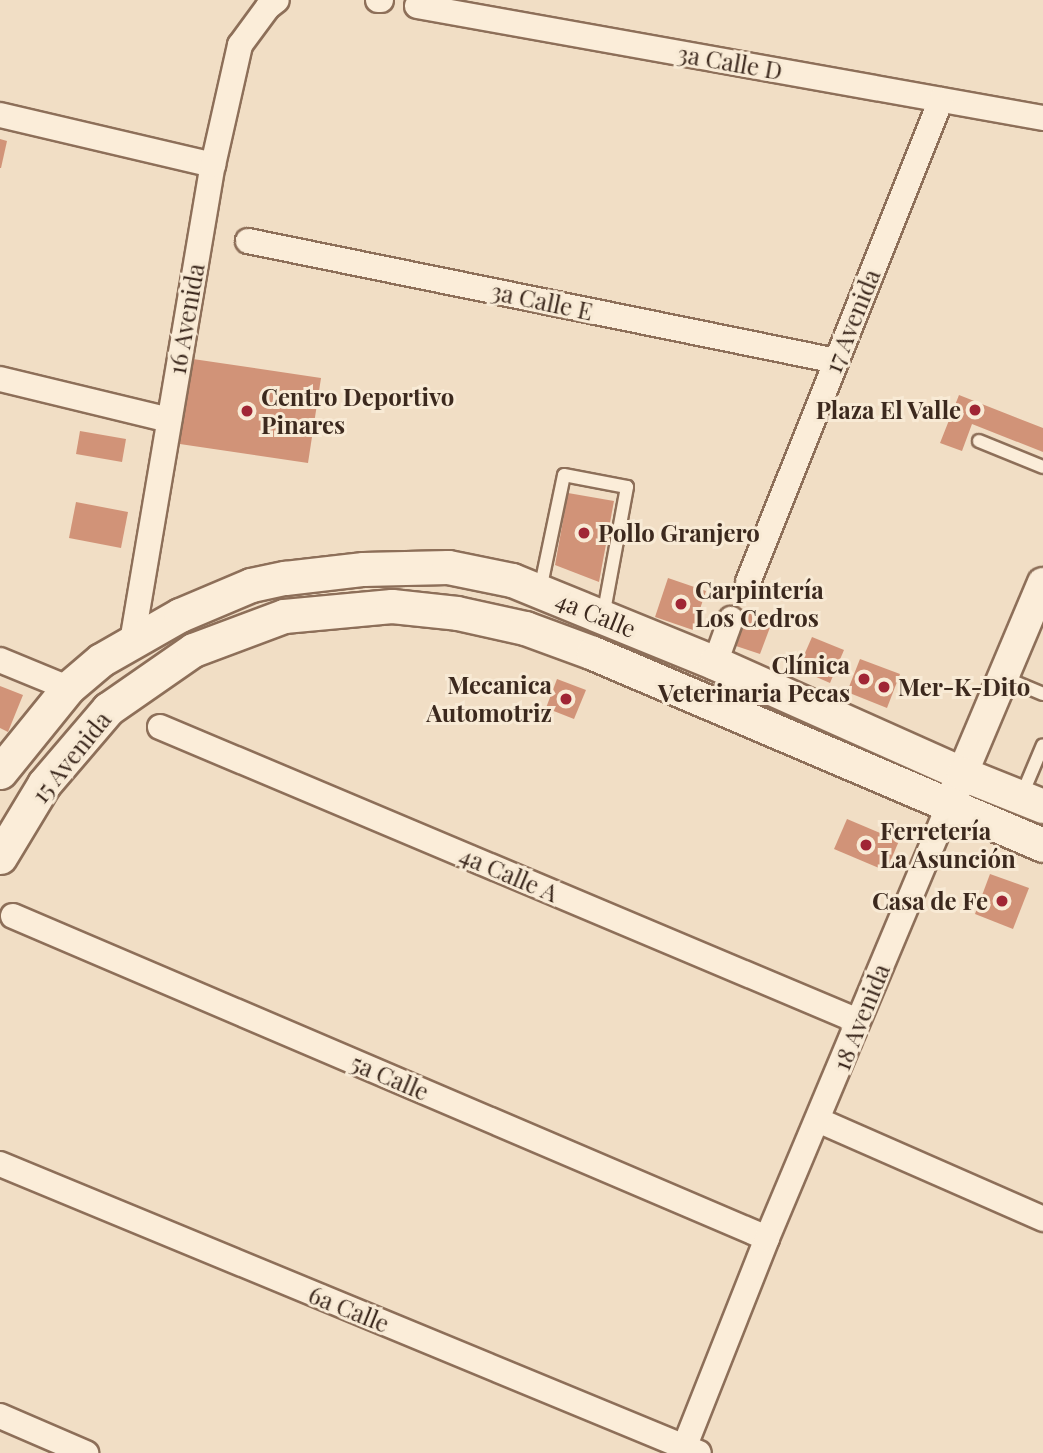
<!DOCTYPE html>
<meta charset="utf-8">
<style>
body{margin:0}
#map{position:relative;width:1043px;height:1453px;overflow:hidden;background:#f1dec5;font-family:"Playfair Display",serif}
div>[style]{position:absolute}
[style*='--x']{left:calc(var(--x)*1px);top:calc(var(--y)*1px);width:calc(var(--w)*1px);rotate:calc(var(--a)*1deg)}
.building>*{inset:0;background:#d19378}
.roads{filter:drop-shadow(2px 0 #8d6f59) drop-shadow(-2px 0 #8d6f59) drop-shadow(0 2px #8d6f59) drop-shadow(0 -2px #8d6f59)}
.service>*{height:12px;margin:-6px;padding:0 6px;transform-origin:6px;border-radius:6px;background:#fbedd9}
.minor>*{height:24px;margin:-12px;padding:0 12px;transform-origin:12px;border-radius:12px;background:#fbedd9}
.tertiary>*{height:30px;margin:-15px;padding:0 15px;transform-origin:15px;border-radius:15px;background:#fbedd9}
.secondary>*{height:33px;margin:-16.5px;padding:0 16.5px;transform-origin:16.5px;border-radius:16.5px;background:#fbedd9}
.dots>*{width:19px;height:19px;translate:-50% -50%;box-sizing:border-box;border:4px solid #f8ead5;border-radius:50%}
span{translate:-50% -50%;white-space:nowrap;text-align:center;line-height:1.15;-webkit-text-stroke:6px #f8ead5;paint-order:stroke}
.street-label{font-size:24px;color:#3c291e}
.poi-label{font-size:24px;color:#3c291e;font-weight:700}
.left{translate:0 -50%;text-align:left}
.right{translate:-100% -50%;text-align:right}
</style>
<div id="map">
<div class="building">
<i style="clip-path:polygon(0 139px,7px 141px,1px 168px,0 168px)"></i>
<i style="clip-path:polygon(186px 358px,321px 378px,308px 463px,173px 443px)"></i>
<i style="clip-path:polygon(959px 395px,1043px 428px,1043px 452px,972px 424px,962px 451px,940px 443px)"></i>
<i style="clip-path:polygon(80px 431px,126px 439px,122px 462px,76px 454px)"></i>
<i style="clip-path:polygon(568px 493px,614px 501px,599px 582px,555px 565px)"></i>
<i style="clip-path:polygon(76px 502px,128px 512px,121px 548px,69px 538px)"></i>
<i style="clip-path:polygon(668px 578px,706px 591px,693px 630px,655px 617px)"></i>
<i style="clip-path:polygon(748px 613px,772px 622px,760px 654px,736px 646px)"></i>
<i style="clip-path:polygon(812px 637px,844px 650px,830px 683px,798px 669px)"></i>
<i style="clip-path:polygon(860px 659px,900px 674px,887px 708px,847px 692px)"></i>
<i style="clip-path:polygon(557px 679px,586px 690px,574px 719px,546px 708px)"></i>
<i style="clip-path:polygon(0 686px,23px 695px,8px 732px,0 728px)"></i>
<i style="clip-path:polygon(847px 819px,899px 841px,886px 871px,834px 849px)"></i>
<i style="clip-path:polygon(990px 874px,1029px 888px,1013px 929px,975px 914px)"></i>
</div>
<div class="roads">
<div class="service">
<i style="--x:979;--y:441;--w:69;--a:22.1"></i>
<i style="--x:540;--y:590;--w:117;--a:-78.2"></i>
<i style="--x:564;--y:475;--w:64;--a:10.8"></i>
<i style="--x:627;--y:487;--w:132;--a:100.5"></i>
<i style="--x:1005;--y:678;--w:41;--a:22.8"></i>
<i style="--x:1021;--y:797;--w:56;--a:-67.1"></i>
</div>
<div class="minor">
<i style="--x:378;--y:0;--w:3;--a:0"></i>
<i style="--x:417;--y:6;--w:636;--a:10.14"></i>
<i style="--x:0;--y:115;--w:219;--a:13.2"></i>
<i style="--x:248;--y:241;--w:600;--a:11.53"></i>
<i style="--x:0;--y:379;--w:174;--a:13.6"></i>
<i style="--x:748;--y:582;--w:519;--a:-68.18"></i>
<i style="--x:132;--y:642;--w:484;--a:-80.4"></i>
<i style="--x:213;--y:165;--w:123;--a:-77.3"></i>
<i style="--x:240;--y:45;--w:47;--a:-53.6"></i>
<i style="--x:268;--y:7;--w:11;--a:-38"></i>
<i style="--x:0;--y:660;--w:74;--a:22.4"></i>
<i style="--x:715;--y:663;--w:47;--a:-70"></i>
<i style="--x:160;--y:727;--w:757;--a:22.84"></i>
<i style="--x:13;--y:916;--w:820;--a:23.13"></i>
<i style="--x:818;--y:1120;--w:246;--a:23.7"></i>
<i style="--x:0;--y:1164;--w:756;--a:22.46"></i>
<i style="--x:0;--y:1416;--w:94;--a:23.3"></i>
<i style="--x:682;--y:1453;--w:231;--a:-68.4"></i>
<i style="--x:767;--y:1238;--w:470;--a:-67.2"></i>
</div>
<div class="tertiary">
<i style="--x:949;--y:805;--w:241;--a:-67.1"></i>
</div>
<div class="secondary">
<i style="--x:0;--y:772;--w:108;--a:-51"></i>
<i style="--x:68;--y:688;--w:43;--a:-40.3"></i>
<i style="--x:101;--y:660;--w:91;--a:-29.7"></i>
<i style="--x:180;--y:615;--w:77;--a:-22.9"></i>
<i style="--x:251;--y:585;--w:35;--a:-12"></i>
<i style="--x:285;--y:578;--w:79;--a:-6.6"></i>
<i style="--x:363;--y:569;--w:85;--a:-1.3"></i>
<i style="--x:448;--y:567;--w:65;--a:11.5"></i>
<i style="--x:512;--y:580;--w:219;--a:22.2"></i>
<i style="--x:715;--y:663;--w:272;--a:24.1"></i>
<i style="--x:963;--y:774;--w:86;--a:21.8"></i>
<i style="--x:0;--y:857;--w:85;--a:-58.9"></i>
<i style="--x:44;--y:784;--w:99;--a:-49.5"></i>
<i style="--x:108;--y:709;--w:103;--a:-34.8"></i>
<i style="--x:193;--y:650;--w:97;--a:-20.5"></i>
<i style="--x:284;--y:616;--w:108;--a:-5.3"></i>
<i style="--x:392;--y:606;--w:65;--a:6.1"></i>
<i style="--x:457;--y:613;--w:70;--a:12.4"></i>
<i style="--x:525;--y:628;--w:72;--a:20.2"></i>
<i style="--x:593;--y:653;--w:489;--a:23.1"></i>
</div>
</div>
<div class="dots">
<i style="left:975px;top:410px;background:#a02635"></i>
<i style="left:247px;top:411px;background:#a02635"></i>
<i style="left:584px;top:533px;background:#a02635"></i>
<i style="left:681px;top:604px;background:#a02635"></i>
<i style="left:864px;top:679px;background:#a02635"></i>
<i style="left:884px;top:687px;background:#a02635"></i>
<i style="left:566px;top:699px;background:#a02635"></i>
<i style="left:866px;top:845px;background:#a02635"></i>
<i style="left:1002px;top:901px;background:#a02635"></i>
</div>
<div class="street-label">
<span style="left:730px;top:62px;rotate:10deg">3a Calle D</span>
<span style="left:542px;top:301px;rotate:12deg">3a Calle E</span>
<span style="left:186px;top:319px;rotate:-80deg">16 Avenida</span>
<span style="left:852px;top:321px;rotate:-68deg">17 Avenida</span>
<span style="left:596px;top:614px;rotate:22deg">4a Calle</span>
<span style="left:71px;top:757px;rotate:-51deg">15 Avenida</span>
<span style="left:509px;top:874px;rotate:23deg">4a Calle A</span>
<span style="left:861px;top:1017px;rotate:-68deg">18 Avenida</span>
<span style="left:390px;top:1077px;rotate:23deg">5a Calle</span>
<span style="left:349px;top:1309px;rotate:22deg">6a Calle</span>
</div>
<div class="poi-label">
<span class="left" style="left:261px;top:411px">Centro Deportivo<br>Pinares</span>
<span class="right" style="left:961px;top:410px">Plaza El Valle</span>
<span class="left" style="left:598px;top:533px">Pollo Granjero</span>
<span class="left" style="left:695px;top:604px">Carpintería<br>Los Cedros</span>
<span class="right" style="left:850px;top:679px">Clínica<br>Veterinaria Pecas</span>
<span class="right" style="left:552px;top:699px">Mecanica<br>Automotriz</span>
<span class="left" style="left:898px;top:687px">Mer-K-Dito</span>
<span class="left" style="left:880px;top:845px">Ferretería<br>La Asunción</span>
<span class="right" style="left:988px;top:901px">Casa de Fe</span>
</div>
</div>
